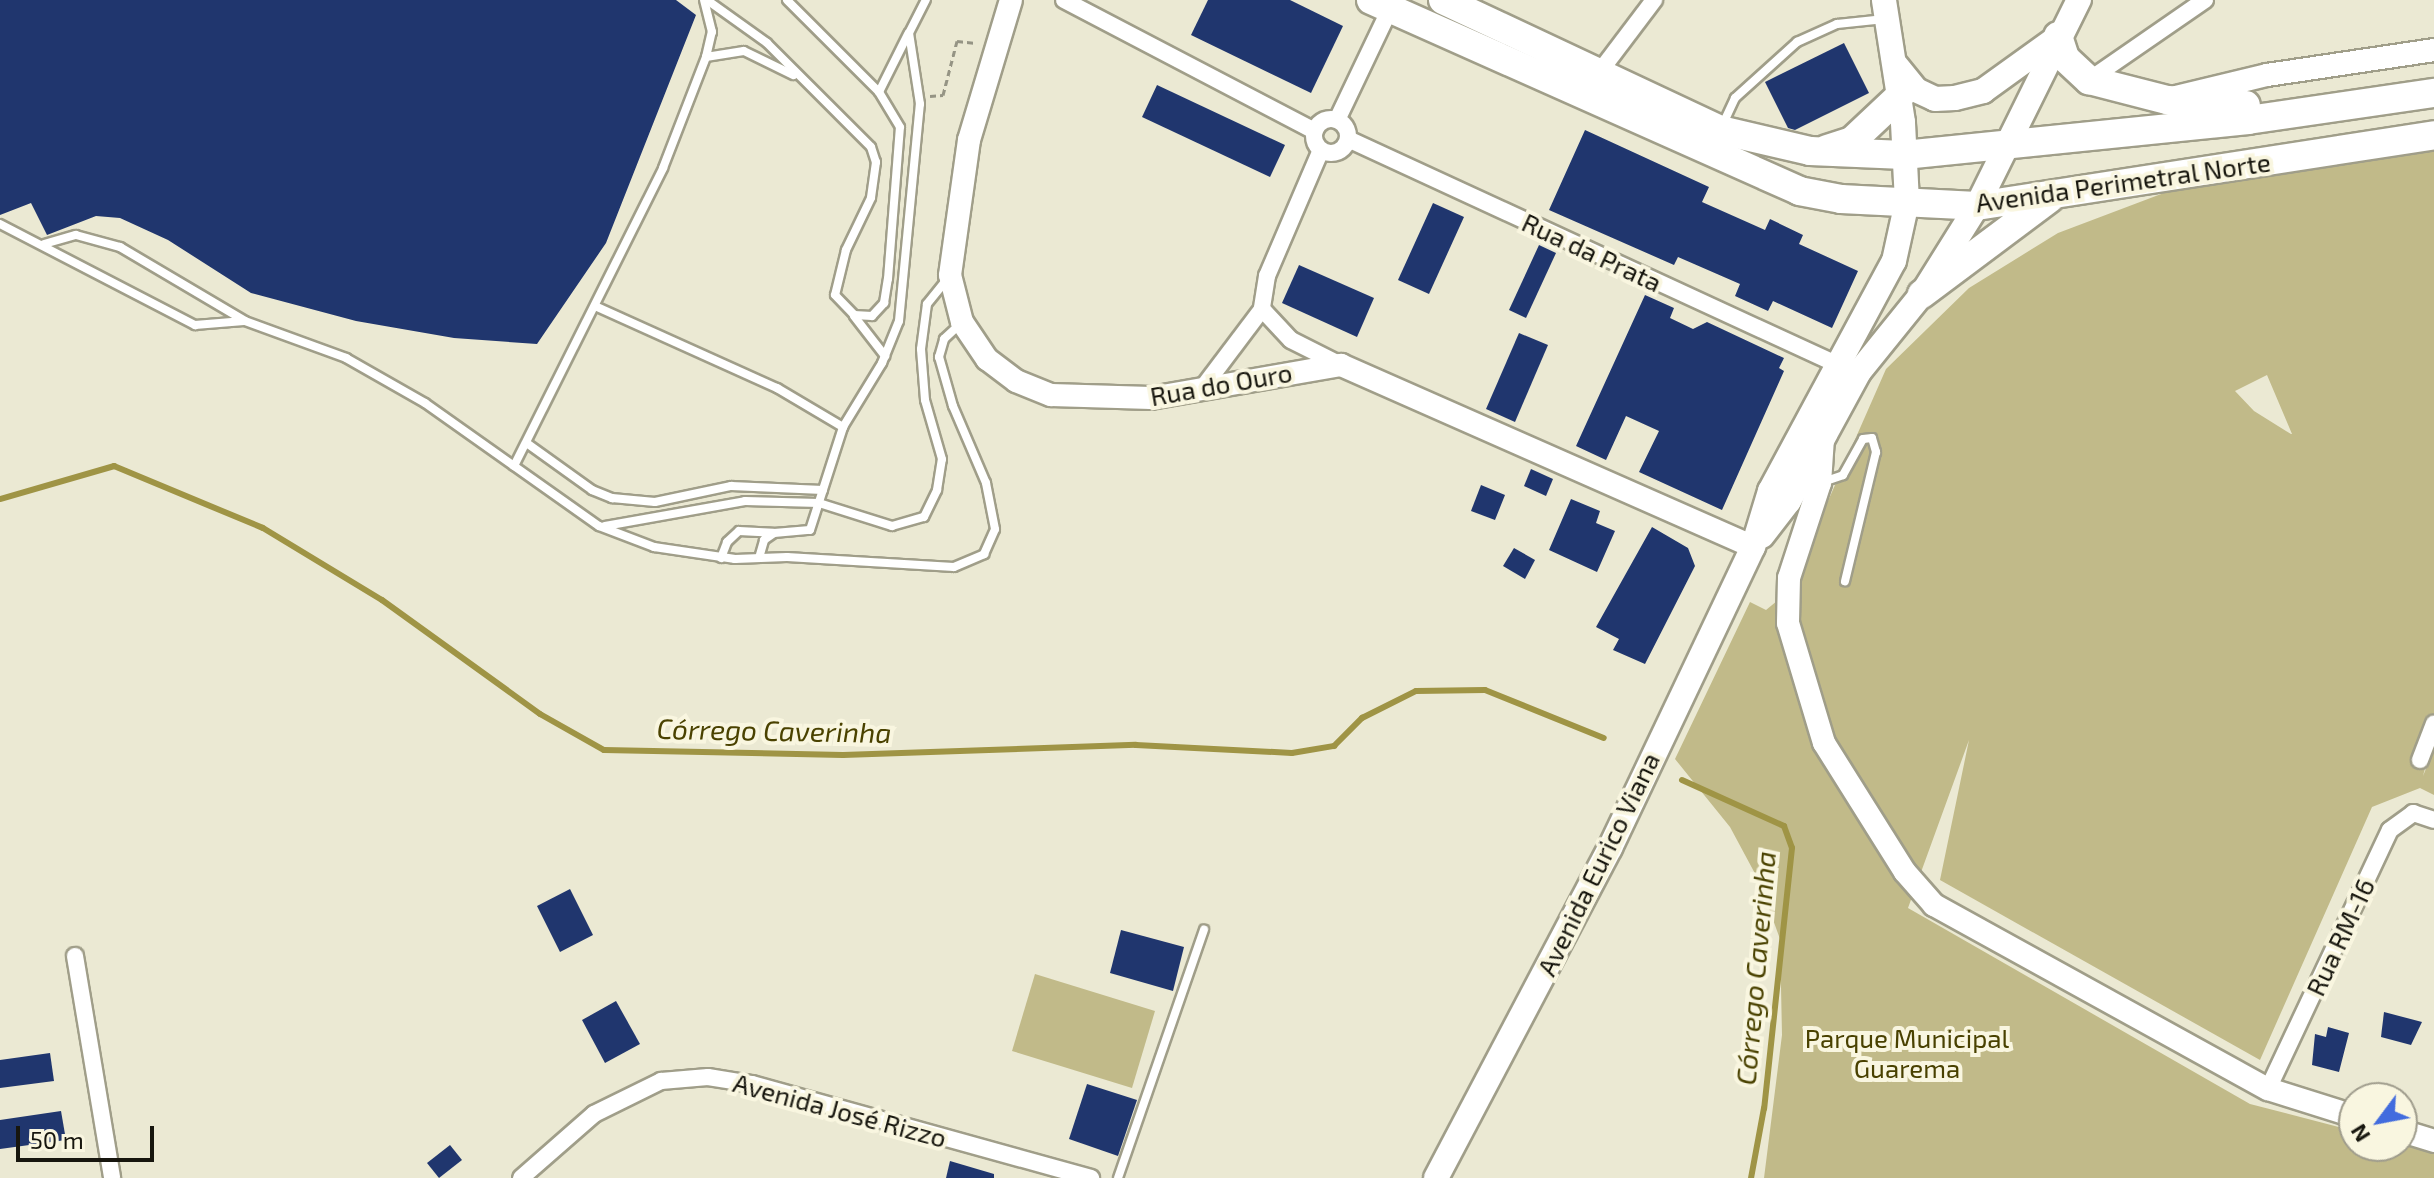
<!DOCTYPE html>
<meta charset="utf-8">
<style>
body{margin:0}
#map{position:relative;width:2434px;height:1178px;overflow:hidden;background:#ebe9d3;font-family:"Exo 2",sans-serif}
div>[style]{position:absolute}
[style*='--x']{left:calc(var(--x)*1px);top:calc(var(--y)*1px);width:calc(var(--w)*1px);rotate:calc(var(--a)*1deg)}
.green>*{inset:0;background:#c1ba89}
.stream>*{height:6px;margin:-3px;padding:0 3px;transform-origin:3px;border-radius:3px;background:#9f9445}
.building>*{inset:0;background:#20366e}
.path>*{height:3px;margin-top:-1.5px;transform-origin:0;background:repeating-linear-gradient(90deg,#959484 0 6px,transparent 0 10px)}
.roads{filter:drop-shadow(2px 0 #a09e89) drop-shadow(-2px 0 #a09e89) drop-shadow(0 2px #a09e89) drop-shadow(0 -2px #a09e89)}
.lane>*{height:8px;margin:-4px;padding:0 4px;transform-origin:4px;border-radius:4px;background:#fff}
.street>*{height:16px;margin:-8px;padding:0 8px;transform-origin:8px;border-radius:8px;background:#fff}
.street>.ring{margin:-8px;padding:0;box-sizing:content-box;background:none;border:16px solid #fff;border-radius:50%}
.secondary>*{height:22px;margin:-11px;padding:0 11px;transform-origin:11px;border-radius:11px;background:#fff}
.primary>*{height:24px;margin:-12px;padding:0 12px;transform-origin:12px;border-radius:12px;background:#fff}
.highway>*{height:28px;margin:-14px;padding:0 14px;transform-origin:14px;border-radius:14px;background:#fff}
span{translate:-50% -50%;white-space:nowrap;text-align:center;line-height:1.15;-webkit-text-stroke:8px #f9f6e0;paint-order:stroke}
.street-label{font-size:26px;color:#17160e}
.park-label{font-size:26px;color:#494100}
.water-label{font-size:28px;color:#4a4200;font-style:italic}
.north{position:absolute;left:2338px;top:1082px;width:80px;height:80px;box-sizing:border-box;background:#f9f6e0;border:2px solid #9f9c8c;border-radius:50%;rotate:238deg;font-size:22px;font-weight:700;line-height:32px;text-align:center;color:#17160e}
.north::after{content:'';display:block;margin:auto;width:28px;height:36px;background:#426cde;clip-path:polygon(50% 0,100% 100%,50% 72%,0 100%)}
.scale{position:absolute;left:16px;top:1126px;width:138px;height:36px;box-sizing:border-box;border:4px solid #17160e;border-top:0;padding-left:10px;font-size:24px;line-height:28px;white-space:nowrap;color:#17160e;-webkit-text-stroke:6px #f9f6e0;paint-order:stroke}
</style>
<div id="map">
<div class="green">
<i style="clip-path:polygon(evenodd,2434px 149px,2434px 734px,2423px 776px,2434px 749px,2434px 795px,2420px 788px,2372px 807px,2260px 1060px,1940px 880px,1969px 740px,1908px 908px,2250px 1104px,2354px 1131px,2354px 1146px,2402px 1144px,2434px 1153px,2434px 1178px,1764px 1178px,1782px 1035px,1780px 939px,1759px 881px,1730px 827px,1675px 759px,1750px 602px,1766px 610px,1788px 592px,1886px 369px,1969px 288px,2058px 233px,2177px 188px,2434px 149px,2267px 375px,2292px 434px,2291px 434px,2254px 411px,2235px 391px,2267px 375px)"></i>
<i style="clip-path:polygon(1035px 974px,1155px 1011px,1132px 1088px,1012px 1051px)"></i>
</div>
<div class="stream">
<i style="--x:0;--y:499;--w:119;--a:-16.1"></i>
<i style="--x:114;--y:466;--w:161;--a:22.6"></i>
<i style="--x:263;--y:528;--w:139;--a:31.2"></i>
<i style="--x:382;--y:600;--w:195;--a:35.8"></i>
<i style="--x:540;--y:714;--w:73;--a:29.4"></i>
<i style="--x:604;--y:750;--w:239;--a:1.2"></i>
<i style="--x:843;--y:755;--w:293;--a:-2"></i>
<i style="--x:1136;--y:745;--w:156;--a:2.9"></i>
<i style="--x:1292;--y:753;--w:43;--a:-9.5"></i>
<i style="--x:1334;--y:746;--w:40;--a:-45"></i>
<i style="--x:1362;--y:718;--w:60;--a:-26.6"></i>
<i style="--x:1416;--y:691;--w:69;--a:-0.8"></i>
<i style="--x:1485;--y:690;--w:128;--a:22"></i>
<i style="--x:1682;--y:780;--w:112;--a:24.3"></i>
<i style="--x:1784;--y:826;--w:23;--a:70"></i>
<i style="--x:1792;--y:848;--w:262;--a:96.1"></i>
<i style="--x:1764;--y:1108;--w:71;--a:100.5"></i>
</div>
<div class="building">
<i style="clip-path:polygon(0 0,676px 0,696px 15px,606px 243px,537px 344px,454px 338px,356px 321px,251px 293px,168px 240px,120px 218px,96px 216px,47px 235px,31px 203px,0 215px)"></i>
<i style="clip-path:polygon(1208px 0,1290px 0,1343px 26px,1311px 93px,1191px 35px)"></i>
<i style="clip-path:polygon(1844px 43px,1869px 93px,1795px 130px,1788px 128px,1765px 82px)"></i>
<i style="clip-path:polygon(1157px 85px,1285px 145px,1270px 177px,1142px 117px)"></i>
<i style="clip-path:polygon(1585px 130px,1709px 187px,1702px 202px,1765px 230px,1770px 219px,1803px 235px,1799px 244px,1858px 271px,1832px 328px,1773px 301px,1768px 311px,1735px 296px,1740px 284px,1678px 257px,1674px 265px,1549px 210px)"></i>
<i style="clip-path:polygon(1433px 203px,1464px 217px,1429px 294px,1398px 280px)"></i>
<i style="clip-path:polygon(1539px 245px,1556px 253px,1526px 318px,1509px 310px)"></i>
<i style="clip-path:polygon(1299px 265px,1374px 298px,1357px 337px,1282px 303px)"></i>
<i style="clip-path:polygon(1645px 295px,1674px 308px,1670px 318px,1693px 329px,1707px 322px,1784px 358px,1779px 368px,1784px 371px,1722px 510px,1639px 472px,1659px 431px,1626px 416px,1606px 460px,1576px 446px)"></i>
<i style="clip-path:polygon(1519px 333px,1548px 345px,1515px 422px,1486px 409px)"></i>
<i style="clip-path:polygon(1531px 469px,1553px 479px,1546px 496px,1524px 486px)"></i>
<i style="clip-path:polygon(1481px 485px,1505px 495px,1495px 520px,1471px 511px)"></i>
<i style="clip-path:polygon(1571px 499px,1600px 511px,1596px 523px,1615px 531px,1597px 572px,1549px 550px)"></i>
<i style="clip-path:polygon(1652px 527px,1688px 548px,1695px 566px,1645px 664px,1613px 650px,1619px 639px,1596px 627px)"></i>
<i style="clip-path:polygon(1514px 548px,1535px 560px,1525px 579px,1503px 566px)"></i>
<i style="clip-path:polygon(570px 889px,593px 935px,560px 952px,537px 906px)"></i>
<i style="clip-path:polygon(1121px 930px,1184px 947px,1173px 991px,1110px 973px)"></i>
<i style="clip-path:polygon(616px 1001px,640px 1044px,605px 1063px,582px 1020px)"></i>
<i style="clip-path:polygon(2384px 1012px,2422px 1022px,2411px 1045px,2381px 1037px)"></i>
<i style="clip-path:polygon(2328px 1027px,2349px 1033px,2339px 1072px,2312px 1065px,2315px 1034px,2326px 1037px)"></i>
<i style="clip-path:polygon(50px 1053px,54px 1081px,0 1088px,0 1060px)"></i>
<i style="clip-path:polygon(1087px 1084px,1137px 1100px,1118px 1156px,1069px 1139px)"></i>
<i style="clip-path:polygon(61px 1111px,66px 1140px,0 1149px,0 1120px)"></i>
<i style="clip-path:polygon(450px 1145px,462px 1160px,439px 1178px,427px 1163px)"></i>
<i style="clip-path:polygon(950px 1161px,994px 1174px,994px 1178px,946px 1178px)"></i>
</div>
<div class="path">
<i style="--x:930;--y:96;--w:13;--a:-4"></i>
<i style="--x:943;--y:95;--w:56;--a:-75.5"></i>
<i style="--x:957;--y:41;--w:19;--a:6"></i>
</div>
<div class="roads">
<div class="lane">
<i style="--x:707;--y:0;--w:74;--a:35.6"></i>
<i style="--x:767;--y:43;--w:147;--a:45"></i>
<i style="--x:871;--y:147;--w:16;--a:72"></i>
<i style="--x:876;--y:162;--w:36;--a:98"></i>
<i style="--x:871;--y:198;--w:58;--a:115.7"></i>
<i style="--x:846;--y:250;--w:46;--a:103.7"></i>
<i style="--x:835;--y:295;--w:28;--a:46"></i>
<i style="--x:854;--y:315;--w:18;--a:3"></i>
<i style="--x:872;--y:316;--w:18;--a:-47"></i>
<i style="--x:884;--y:303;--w:24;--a:-81"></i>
<i style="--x:888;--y:279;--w:152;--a:-85.5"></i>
<i style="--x:900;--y:127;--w:41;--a:-121"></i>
<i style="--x:879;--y:92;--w:130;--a:-135"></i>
<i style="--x:706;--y:57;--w:38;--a:-9"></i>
<i style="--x:744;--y:51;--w:55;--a:26.1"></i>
<i style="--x:879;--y:92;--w:65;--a:-63.4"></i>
<i style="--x:1722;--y:126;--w:31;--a:-65"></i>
<i style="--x:1735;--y:98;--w:84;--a:-42.1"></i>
<i style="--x:1797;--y:42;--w:44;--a:-24.2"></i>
<i style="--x:1837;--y:24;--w:48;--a:-5.9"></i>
<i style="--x:0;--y:224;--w:220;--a:27.4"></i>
<i style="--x:195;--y:325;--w:49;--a:-4.7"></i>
<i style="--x:44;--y:244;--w:33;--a:-16"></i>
<i style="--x:76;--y:235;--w:46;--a:15.3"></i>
<i style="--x:120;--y:247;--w:145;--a:30.6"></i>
<i style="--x:245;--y:321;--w:108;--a:20.1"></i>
<i style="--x:346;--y:358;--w:91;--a:29.7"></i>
<i style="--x:425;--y:403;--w:213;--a:35.3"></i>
<i style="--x:599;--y:526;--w:59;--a:20.9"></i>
<i style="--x:654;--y:547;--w:82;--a:8.4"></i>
<i style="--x:735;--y:559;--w:52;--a:-2.2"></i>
<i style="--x:787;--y:557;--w:167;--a:3.4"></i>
<i style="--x:954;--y:567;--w:33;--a:-23"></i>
<i style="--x:984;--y:554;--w:27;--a:-66"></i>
<i style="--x:995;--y:529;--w:47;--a:-101.1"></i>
<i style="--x:986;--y:483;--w:84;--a:-113.2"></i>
<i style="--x:953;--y:406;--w:51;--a:-105.9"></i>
<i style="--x:939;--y:357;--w:19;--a:-74"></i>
<i style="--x:944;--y:339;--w:23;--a:-43"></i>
<i style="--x:595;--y:306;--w:200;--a:24.3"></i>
<i style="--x:777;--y:388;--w:77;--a:30.6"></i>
<i style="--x:854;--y:316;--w:51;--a:52.2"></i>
<i style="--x:528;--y:444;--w:79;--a:35.7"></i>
<i style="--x:592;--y:490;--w:22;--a:22"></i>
<i style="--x:612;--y:498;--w:43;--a:5.3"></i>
<i style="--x:655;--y:502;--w:78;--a:-11.9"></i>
<i style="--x:731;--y:486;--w:92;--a:2.5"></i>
<i style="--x:514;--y:466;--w:333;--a:-63.4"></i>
<i style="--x:663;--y:168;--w:119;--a:-68.8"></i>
<i style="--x:706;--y:57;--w:26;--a:-77"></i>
<i style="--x:712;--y:32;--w:33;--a:-104"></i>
<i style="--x:1823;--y:482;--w:21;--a:-19"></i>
<i style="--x:1843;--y:475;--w:41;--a:-60.9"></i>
<i style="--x:1863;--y:439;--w:9;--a:-6"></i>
<i style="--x:1872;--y:438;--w:15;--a:74"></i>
<i style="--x:1876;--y:452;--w:133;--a:103.5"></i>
<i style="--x:605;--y:526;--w:142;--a:-10.1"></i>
<i style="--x:745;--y:501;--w:74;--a:1.5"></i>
<i style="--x:819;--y:503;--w:77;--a:17.5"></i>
<i style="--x:892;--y:526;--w:33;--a:-16"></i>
<i style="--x:924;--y:517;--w:30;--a:-64"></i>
<i style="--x:937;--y:490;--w:31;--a:-81"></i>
<i style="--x:942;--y:459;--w:61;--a:-106.1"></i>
<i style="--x:925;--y:400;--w:51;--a:-94.5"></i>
<i style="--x:921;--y:349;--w:45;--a:-82.4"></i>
<i style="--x:927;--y:304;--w:32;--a:-51"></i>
<i style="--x:721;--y:558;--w:17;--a:-69"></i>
<i style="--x:727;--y:542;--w:16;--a:-43"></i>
<i style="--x:739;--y:531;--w:34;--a:3"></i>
<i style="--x:759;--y:558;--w:19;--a:-74"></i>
<i style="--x:764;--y:540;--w:12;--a:-35"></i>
<i style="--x:774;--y:533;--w:36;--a:-5"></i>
<i style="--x:810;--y:530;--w:108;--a:-72.2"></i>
<i style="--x:843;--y:427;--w:75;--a:-58.6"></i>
<i style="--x:882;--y:363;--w:45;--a:-68"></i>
<i style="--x:899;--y:321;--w:218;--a:-84.5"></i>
<i style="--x:920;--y:104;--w:72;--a:-98.8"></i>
<i style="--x:909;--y:33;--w:37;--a:-63"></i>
<i style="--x:1118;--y:1178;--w:263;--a:-70.9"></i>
</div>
<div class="street">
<i style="--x:1064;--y:0;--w:283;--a:27.6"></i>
<i style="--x:1595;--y:78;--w:98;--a:-52.9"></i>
<i style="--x:2089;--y:80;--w:141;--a:-34.6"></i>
<i class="ring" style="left:1314px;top:119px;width:18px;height:18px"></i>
<i style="--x:1337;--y:120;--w:123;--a:-64.5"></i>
<i style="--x:1348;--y:139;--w:537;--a:24.75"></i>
<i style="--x:1321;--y:150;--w:137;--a:113.2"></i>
<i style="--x:1267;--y:276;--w:33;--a:99"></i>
<i style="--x:1262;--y:309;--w:42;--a:46.9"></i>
<i style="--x:1291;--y:340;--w:56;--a:26.6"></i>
<i style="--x:1201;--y:390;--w:101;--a:-53"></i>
<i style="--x:2420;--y:760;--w:39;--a:-69"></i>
<i style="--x:75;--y:956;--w:225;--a:80.5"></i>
<i style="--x:2268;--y:1089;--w:286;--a:-64.8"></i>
<i style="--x:2390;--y:830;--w:29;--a:-36"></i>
<i style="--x:2413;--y:813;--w:22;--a:18"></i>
<i style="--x:521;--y:1178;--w:97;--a:-41.2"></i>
<i style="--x:594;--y:1114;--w:75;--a:-26.2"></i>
<i style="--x:661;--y:1081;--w:47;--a:-4.9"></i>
<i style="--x:708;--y:1077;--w:45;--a:9"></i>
<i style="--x:752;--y:1084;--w:352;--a:15.5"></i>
</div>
<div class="secondary">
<i style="--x:1011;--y:0;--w:146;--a:106.7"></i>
<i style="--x:969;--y:140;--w:136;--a:98"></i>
<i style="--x:950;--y:275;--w:49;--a:75.7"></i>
<i style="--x:962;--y:322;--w:45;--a:56"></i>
<i style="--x:987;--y:359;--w:36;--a:37"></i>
<i style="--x:1016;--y:381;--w:38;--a:22"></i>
<i style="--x:1051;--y:395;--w:100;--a:1.7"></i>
<i style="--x:1151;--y:398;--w:193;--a:-9.9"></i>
<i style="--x:1341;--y:365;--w:450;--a:23.8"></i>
<i style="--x:2176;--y:97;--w:94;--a:-13.6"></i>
<i style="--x:2267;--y:75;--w:169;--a:-8.5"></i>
<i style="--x:1823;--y:438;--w:45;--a:93.8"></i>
<i style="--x:1820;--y:483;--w:100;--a:108.1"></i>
<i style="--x:1789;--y:578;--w:45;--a:91.3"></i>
<i style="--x:1788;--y:623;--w:125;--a:73.3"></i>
<i style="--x:1824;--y:743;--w:152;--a:57.9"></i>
<i style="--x:1905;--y:872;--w:44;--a:48.7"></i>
<i style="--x:1934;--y:905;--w:381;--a:28.9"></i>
<i style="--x:2268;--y:1089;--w:90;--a:17.4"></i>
<i style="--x:2402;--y:1131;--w:34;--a:17"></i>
</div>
<div class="primary">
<i style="--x:1896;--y:65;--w:32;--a:51"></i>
<i style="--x:1916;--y:90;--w:21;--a:25"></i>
<i style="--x:1935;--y:99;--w:20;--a:-3"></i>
<i style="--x:1955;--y:98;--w:29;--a:-14"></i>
<i style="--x:1983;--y:91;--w:84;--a:-35.8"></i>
<i style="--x:1762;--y:536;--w:44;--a:-52.4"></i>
<i style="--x:1789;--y:501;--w:147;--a:-61.5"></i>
<i style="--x:1859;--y:372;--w:100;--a:-51.1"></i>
<i style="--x:1922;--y:294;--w:104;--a:-58"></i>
<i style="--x:1977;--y:206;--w:230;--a:-63.7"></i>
<i style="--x:1436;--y:1178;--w:373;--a:-62.2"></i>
<i style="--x:1610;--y:848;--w:333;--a:-64.6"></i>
<i style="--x:1753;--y:547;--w:59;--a:-73.1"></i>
<i style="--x:1770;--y:491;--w:261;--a:-61.7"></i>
<i style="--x:1894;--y:261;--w:60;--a:-77.6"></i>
<i style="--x:1907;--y:202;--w:80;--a:-92.9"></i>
<i style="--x:1903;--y:122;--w:123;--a:-98.9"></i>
</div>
<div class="highway">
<i style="--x:1371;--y:0;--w:469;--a:24"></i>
<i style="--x:1799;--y:191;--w:43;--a:10.8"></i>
<i style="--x:1841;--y:199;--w:136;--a:2.9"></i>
<i style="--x:1977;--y:206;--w:462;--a:-8.8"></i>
<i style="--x:1443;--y:0;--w:306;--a:25.1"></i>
<i style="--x:1720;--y:130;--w:92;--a:13.1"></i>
<i style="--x:1810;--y:151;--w:94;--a:2.4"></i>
<i style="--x:1904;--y:155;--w:346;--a:-5.8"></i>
<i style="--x:2248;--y:120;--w:188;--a:-8.3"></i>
<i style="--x:2058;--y:36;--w:23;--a:72"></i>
<i style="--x:2065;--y:58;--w:33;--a:43"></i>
<i style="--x:2089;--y:80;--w:81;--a:14.4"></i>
<i style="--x:2167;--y:100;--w:79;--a:3.6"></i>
<i style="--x:1827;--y:149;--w:26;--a:-18"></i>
<i style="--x:1852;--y:141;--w:66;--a:-43.2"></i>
<i style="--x:1922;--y:294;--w:159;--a:-36.8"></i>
</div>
</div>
<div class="street-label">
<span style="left:2123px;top:182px;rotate:-8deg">Avenida Perimetral Norte</span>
<span style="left:1592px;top:252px;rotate:25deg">Rua da Prata</span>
<span style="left:1221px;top:384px;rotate:-10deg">Rua do Ouro</span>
<span style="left:1598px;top:864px;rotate:-64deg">Avenida Eurico Viana</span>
<span style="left:2340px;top:937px;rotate:-65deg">Rua RM-16</span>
<span style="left:840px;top:1110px;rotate:15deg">Avenida José Rizzo</span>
</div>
<div class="park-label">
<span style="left:1907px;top:1053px">Parque Municipal<br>Guarema</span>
</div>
<div class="water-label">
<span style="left:774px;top:730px;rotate:1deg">Córrego Caverinha</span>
<span style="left:1755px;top:968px;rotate:-85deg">Córrego Caverinha</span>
</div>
<div class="north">N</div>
<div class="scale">50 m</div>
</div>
